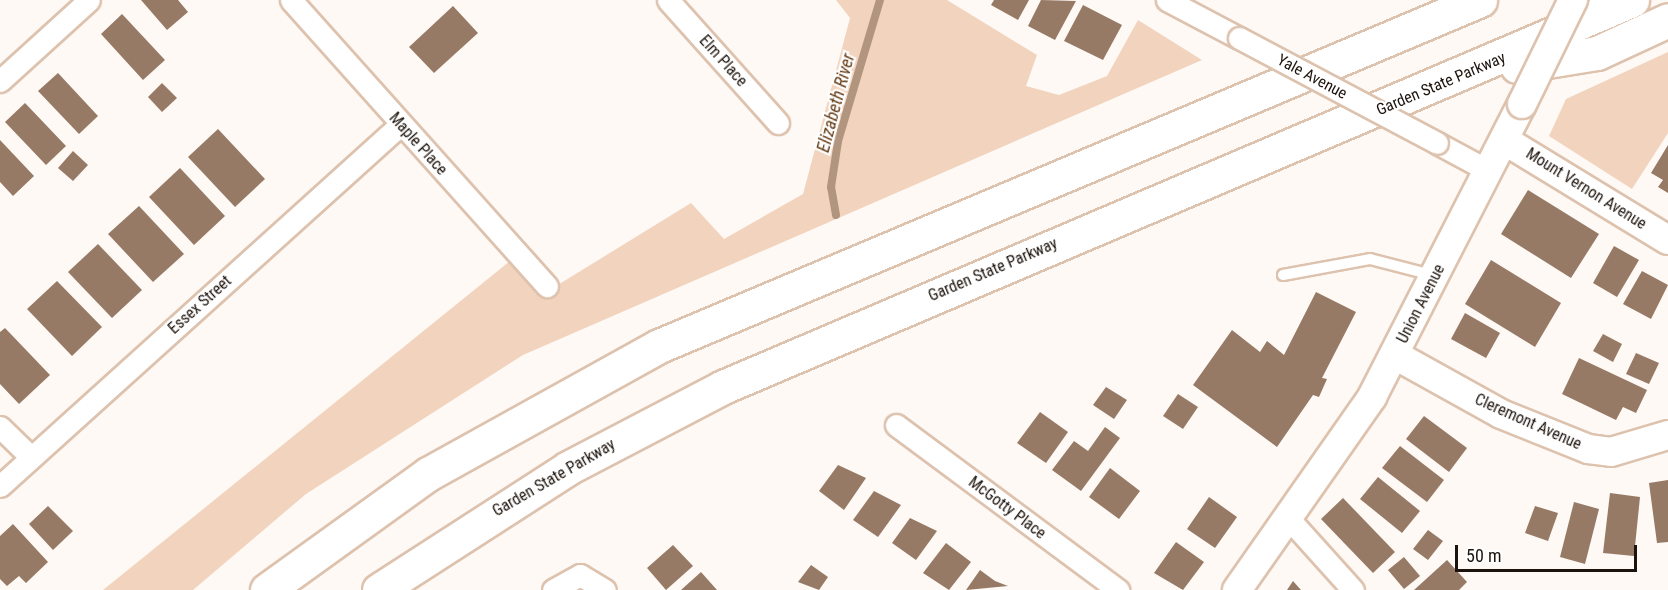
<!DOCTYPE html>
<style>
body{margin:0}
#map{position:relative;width:1668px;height:590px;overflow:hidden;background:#fef9f5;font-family:"Roboto Condensed",sans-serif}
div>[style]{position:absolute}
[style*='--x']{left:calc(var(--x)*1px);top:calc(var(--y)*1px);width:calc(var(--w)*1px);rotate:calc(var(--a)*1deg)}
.green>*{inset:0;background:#f2d4be}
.stream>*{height:8px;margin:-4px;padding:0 4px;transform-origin:4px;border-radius:4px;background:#b2957f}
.building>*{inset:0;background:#977a65}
.roads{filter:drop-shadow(2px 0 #ddc2ae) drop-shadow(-2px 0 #ddc2ae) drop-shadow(0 2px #ddc2ae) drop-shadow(0 -2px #ddc2ae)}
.lane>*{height:10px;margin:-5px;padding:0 5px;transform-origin:5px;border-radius:5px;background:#fff}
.street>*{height:21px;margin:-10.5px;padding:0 10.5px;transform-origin:10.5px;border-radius:10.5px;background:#fff}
.secondary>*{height:28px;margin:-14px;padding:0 14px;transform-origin:14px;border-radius:14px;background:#fff}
.highway>*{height:33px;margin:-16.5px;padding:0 16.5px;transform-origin:16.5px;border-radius:16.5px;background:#fff}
.bridges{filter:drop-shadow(2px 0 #ddc2ae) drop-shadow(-2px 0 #ddc2ae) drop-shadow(0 2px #ddc2ae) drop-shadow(0 -2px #ddc2ae)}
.street-bridge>*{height:21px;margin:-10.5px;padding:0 10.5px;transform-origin:10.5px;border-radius:10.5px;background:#fff}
.secondary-bridge>*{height:28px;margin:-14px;padding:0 14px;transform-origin:14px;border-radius:14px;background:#fff}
span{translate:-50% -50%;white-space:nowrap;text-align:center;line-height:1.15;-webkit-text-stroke:4.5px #fff;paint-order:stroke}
.street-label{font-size:16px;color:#1c130c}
.water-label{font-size:18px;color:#663c17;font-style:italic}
.scale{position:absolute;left:1455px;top:545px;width:182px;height:27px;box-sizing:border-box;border:3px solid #1c130c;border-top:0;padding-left:8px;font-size:18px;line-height:21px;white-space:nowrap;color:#1c130c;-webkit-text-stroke:4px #fff;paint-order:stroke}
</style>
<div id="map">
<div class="green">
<i style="clip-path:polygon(836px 0,947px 0,1037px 55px,1026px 86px,1059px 95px,1107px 76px,1138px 20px,1202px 60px,523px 355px,306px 494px,193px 590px,103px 590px,520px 253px,548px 291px,691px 203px,724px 239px,803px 194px,850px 18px)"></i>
<i style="clip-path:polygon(1668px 52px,1668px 133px,1632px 189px,1549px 136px,1566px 99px)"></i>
</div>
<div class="stream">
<i style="--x:836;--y:215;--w:28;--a:-100"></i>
<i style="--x:831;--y:187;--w:47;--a:-81.3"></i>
<i style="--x:838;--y:141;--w:147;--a:-73.4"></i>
</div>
<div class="building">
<i style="clip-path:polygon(141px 0,178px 0,188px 12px,167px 30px)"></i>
<i style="clip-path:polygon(994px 0,1029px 0,1018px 20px,991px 5px)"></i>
<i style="clip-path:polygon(1041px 0,1076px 1px,1055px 40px,1028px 26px)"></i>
<i style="clip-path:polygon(1083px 5px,1122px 25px,1103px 60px,1064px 41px)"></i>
<i style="clip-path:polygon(453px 6px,478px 33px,434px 73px,409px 47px)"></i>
<i style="clip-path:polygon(122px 14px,165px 60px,143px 80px,101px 34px)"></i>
<i style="clip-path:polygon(58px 73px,98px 116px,79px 134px,38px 91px)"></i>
<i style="clip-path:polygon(162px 83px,177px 98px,162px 112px,148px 97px)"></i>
<i style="clip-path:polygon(25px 103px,66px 146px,46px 165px,5px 122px)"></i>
<i style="clip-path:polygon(218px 129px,265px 179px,235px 207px,188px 157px)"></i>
<i style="clip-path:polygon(0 140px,34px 176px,13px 196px,0 182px)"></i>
<i style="clip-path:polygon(1668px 145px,1668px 193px,1658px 187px,1663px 180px,1651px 173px)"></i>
<i style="clip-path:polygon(73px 151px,88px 165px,73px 181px,58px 168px)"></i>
<i style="clip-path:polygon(180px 168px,225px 216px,194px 245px,149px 197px)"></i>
<i style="clip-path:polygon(1528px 190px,1599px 234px,1571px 278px,1501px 234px)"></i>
<i style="clip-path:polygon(139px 206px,184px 254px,153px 282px,108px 234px)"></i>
<i style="clip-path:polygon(98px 244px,142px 290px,112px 318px,68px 272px)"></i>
<i style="clip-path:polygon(1614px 246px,1639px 260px,1617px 297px,1593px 283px)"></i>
<i style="clip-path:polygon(1491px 260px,1561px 303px,1535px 347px,1465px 304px)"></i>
<i style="clip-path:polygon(1642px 271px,1668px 285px,1651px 319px,1623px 304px)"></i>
<i style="clip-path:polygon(57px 281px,102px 327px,72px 356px,27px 309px)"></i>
<i style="clip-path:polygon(1316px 292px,1356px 312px,1322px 378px,1327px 379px,1319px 397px,1313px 395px,1277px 447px,1193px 385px,1232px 330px,1260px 352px,1267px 341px,1284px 355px)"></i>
<i style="clip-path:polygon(1465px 313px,1500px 333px,1486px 358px,1451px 339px)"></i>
<i style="clip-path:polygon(5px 328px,50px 375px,19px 404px,0 384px,0 332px)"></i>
<i style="clip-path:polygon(1603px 334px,1622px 344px,1613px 362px,1593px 351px)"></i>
<i style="clip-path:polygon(1636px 353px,1659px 363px,1649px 384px,1626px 374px)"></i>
<i style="clip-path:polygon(1579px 358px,1647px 390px,1636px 413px,1623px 407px,1616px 420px,1562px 394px)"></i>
<i style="clip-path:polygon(1106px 387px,1127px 400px,1114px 419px,1093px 405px)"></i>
<i style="clip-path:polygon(1178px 394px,1198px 407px,1183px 429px,1163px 416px)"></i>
<i style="clip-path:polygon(1040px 412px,1068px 432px,1046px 463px,1017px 443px)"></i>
<i style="clip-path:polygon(1424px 416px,1467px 448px,1449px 472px,1406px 439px)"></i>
<i style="clip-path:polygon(1105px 427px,1120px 438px,1081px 491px,1052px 470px,1074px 441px,1088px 451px)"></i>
<i style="clip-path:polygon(1400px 446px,1444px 480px,1427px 502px,1382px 468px)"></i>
<i style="clip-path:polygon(838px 465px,866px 478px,844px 510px,819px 491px)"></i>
<i style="clip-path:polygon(1110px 468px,1140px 491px,1119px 519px,1089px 497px)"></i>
<i style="clip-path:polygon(1378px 477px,1420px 511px,1402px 533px,1360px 499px)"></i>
<i style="clip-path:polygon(1668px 480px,1668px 542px,1657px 543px,1649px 483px)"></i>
<i style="clip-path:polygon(874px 491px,901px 505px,878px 537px,853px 520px)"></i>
<i style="clip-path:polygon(1610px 493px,1640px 497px,1634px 556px,1603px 553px)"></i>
<i style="clip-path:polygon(1209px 497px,1237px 517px,1215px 548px,1187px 529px)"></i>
<i style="clip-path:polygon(1343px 498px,1395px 552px,1373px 573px,1321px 519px)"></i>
<i style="clip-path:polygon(1574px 502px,1599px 509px,1585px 564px,1560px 557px)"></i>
<i style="clip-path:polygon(48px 506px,73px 531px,53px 550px,29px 524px)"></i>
<i style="clip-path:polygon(1535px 506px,1558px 513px,1548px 541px,1525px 533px)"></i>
<i style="clip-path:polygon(910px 518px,937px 531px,916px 560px,892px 543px)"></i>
<i style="clip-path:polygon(13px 524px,48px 562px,26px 583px,19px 576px,7px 586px,0 579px,0 536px)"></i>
<i style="clip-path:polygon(1428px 530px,1443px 541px,1428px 560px,1413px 549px)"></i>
<i style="clip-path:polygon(1176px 542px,1204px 562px,1183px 590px,1154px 573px)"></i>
<i style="clip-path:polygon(946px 543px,971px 562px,949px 590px,923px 573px)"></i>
<i style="clip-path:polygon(673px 545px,693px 566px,666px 590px,647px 568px)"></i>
<i style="clip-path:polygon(1404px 557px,1420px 576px,1404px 589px,1388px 570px)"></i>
<i style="clip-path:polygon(1447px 560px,1467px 582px,1459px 590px,1414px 590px)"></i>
<i style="clip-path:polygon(811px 565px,828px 577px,819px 590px,798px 582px)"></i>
<i style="clip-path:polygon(980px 570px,995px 581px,1008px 586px,966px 590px)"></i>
<i style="clip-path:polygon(701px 572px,717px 590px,681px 590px)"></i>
<i style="clip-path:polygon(1293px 581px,1301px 590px,1287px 590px)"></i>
</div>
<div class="roads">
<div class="lane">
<i style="--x:1283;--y:275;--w:88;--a:-10.4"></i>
<i style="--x:1370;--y:259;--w:64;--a:14.5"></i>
</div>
<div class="street">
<i style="--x:291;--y:0;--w:384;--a:48.2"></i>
<i style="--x:668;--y:0;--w:165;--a:48.2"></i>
<i style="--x:1167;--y:0;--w:81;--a:27.8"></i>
<i style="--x:0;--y:81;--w:120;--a:-42.3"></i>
<i style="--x:1437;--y:143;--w:59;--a:28.3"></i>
<i style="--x:896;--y:425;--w:277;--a:36.6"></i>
<i style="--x:0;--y:427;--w:43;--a:44.1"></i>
<i style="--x:0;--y:486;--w:539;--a:-42.07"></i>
<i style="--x:1290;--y:520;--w:94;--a:48"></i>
<i style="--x:553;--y:590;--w:31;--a:-29"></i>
<i style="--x:580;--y:575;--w:29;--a:31"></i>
</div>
<div class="secondary">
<i style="--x:1504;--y:140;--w:192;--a:31.4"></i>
<i style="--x:1395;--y:355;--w:121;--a:29.1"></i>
<i style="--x:1501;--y:414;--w:94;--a:21.9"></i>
<i style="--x:1588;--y:449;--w:23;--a:7"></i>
<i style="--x:1611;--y:452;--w:59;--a:-16.6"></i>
<i style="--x:1237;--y:590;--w:236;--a:-55"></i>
<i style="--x:1372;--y:397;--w:329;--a:-62.9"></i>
</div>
<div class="highway">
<i style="--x:1517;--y:66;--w:81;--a:-9.2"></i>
<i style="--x:1597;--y:53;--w:78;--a:-24.9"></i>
<i style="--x:267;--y:590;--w:198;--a:-35.8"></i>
<i style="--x:428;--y:474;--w:264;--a:-29"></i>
<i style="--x:659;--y:346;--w:891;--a:-22.85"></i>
<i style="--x:379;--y:590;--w:225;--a:-32.8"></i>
<i style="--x:568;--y:468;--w:175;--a:-27.6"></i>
<i style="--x:723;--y:387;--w:988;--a:-23.06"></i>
</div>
</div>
<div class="bridges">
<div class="street-bridge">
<i style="--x:1239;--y:38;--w:224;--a:27.9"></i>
</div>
<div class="secondary-bridge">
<i style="--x:1522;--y:104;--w:116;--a:-63.9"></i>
</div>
</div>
<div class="street-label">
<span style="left:723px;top:61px;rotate:48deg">Elm Place</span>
<span style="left:1312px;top:77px;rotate:28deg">Yale Avenue</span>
<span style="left:1441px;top:84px;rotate:-23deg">Garden State Parkway</span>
<span style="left:418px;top:144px;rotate:48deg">Maple Place</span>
<span style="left:1586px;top:189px;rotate:32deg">Mount Vernon Avenue</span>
<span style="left:993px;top:270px;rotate:-23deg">Garden State Parkway</span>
<span style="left:1421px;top:304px;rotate:-63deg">Union Avenue</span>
<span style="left:200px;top:305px;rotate:-42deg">Essex Street</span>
<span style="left:1528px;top:422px;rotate:24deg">Cleremont Avenue</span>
<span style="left:554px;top:478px;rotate:-30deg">Garden State Parkway</span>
<span style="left:1007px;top:508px;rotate:37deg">McGotty Place</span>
</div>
<div class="water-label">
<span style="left:836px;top:103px;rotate:-75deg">Elizabeth River</span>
</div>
<div class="scale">50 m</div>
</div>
